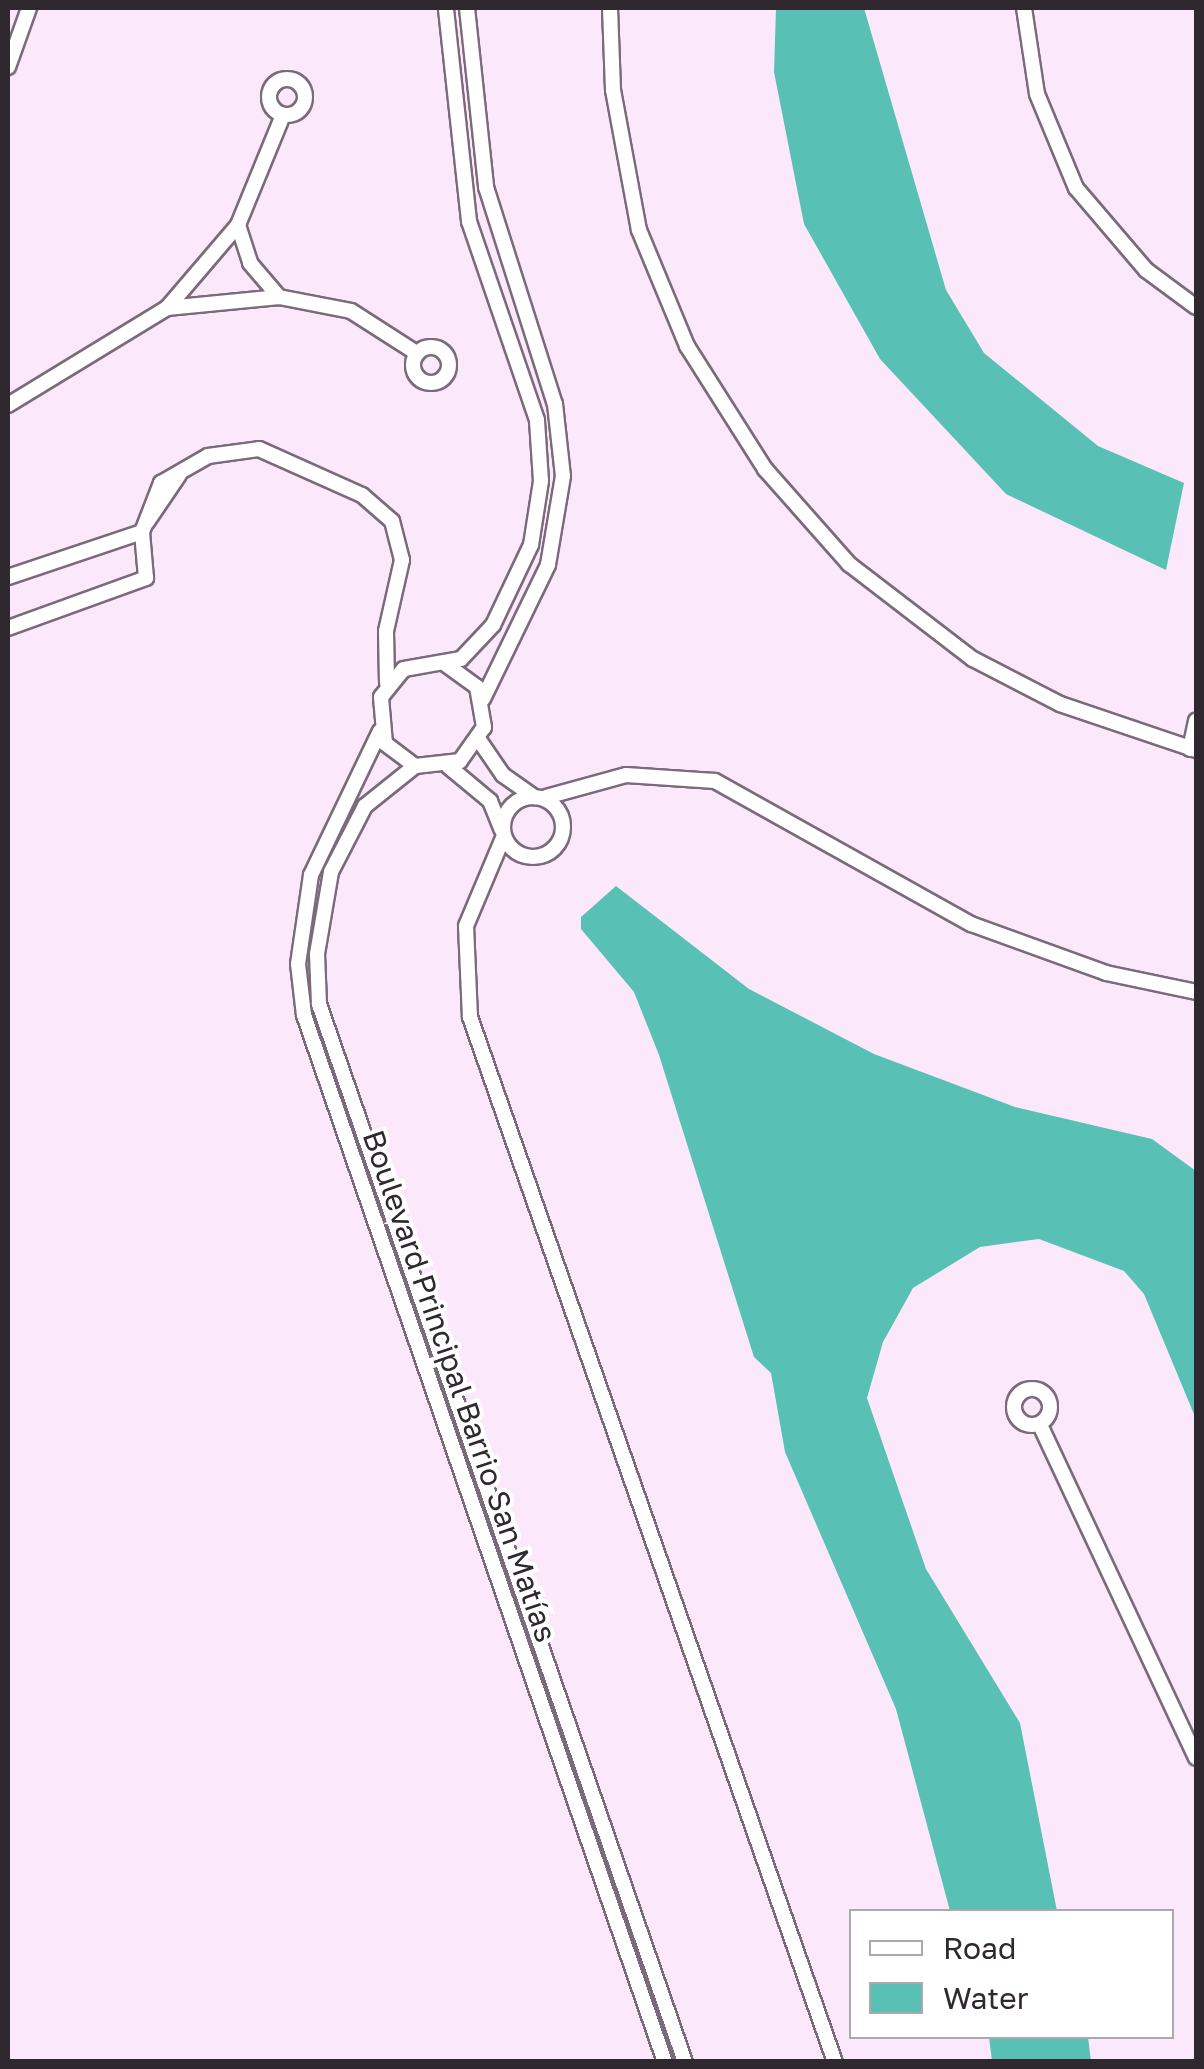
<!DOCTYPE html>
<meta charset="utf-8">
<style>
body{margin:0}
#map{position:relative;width:1204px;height:2069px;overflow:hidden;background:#fbe9fb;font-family:"Golos Text",sans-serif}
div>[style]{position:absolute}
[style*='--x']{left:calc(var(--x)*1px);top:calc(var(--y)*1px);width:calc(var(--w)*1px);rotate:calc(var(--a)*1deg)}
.water>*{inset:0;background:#58c0b4}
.roads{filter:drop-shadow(2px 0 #7a6b7a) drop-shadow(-2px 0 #7a6b7a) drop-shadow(0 2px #7a6b7a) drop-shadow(0 -2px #7a6b7a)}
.street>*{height:14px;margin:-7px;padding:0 7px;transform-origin:7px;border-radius:7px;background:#fff}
.street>.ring{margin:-7px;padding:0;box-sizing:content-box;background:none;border:14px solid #fff;border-radius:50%}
span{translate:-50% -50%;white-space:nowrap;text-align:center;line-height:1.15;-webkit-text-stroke:8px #fff;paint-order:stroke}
.street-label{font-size:30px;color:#2f282f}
.frame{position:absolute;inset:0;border:10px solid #2f282f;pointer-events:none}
.legend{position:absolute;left:849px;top:1909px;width:325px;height:130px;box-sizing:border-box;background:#fff;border:2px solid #aca9ac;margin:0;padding:12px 18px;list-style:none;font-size:30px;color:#2f282f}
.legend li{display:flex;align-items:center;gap:20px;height:50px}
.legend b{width:50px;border:2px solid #aca9ac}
</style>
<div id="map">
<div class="water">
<i style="clip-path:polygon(776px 8px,864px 8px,946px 290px,984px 353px,1098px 446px,1184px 483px,1166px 570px,1006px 494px,880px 359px,804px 224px,774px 72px)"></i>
<i style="clip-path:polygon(616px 886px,749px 989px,874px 1054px,1015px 1107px,1152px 1139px,1196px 1171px,1196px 1419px,1144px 1294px,1124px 1271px,1039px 1239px,980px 1247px,913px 1288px,883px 1342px,867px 1398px,926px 1569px,1020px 1723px,1057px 1911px,950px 1911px,896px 1709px,785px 1452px,771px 1373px,754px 1357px,659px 1055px,634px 992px,581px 929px,581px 917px)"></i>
<i style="clip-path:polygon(989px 2037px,1088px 2037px,1091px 2061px,992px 2061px)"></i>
</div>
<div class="roads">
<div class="street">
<i style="--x:467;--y:8;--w:180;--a:83.9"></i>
<i style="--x:486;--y:187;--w:228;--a:72.4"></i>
<i style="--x:555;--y:404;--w:72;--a:83.7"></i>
<i style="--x:563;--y:476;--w:90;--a:99.6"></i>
<i style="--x:548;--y:565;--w:149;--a:115.9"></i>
<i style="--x:610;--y:8;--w:82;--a:87.9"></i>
<i style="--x:613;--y:90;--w:142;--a:79.5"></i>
<i style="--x:639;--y:230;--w:126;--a:67.5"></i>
<i style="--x:687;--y:346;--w:146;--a:57.6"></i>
<i style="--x:765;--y:469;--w:127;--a:48.5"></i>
<i style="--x:849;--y:564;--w:156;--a:37.5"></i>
<i style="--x:973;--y:659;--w:98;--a:27.3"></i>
<i style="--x:1060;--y:704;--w:144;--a:18.7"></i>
<i style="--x:1024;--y:8;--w:87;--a:81.4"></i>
<i style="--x:1037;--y:94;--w:102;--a:67.5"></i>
<i style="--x:1076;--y:188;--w:108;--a:49.5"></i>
<i style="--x:1146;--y:270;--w:62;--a:36.5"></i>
<i style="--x:8;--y:67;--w:63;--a:-70.4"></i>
<i class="ring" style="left:269px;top:79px;width:22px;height:22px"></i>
<i style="--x:281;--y:120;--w:113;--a:112.3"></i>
<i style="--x:238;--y:225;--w:40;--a:72"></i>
<i style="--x:250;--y:263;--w:45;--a:49.5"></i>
<i style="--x:279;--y:297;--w:73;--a:11"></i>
<i style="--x:351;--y:311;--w:72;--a:32.6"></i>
<i style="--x:238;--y:225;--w:109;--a:130.5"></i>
<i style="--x:167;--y:308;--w:113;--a:-5.6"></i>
<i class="ring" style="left:413px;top:347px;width:22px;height:22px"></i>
<i style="--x:8;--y:405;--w:186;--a:-31.4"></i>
<i style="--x:147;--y:522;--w:57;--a:-55.8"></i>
<i style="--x:8;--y:577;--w:141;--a:-18.6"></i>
<i style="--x:8;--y:628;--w:147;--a:-19.9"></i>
<i style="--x:146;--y:578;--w:46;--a:-95"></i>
<i style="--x:142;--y:532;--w:53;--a:-68.8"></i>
<i style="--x:161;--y:483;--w:54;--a:-29.9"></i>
<i style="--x:208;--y:456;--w:51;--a:-7.8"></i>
<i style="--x:259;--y:449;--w:113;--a:24.1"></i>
<i style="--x:362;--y:495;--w:40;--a:41"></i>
<i style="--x:392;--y:521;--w:40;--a:75.6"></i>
<i style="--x:402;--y:560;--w:73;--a:102.7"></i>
<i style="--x:386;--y:631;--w:52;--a:88.9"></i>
<i style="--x:444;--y:663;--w:41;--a:36"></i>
<i style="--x:477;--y:687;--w:41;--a:80.1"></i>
<i style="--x:484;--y:727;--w:42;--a:125.2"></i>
<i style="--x:460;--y:761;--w:45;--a:173.7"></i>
<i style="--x:415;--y:766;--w:38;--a:-143"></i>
<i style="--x:385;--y:743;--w:46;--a:-95"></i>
<i style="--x:381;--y:697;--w:36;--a:-51"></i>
<i style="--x:404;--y:669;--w:58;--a:-10"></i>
<i style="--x:461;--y:659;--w:47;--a:-46.7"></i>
<i style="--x:493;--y:625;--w:89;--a:-64.6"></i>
<i style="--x:531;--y:545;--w:65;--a:-81.1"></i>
<i style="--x:541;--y:481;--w:61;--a:-93.8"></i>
<i style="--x:537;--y:420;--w:210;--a:-108.9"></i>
<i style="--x:469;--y:221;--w:214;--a:-96.2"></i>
<i style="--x:380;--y:731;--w:160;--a:115.6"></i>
<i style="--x:311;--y:875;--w:90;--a:98.3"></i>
<i style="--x:298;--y:964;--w:51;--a:83.3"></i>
<i style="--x:304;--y:1015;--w:1107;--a:70.98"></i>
<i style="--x:479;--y:740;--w:42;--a:55.6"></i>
<i style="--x:503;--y:775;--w:39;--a:35"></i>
<i style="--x:1190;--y:749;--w:29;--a:-78"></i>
<i style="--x:415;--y:766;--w:64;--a:141.3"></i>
<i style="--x:365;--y:806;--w:74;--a:117.3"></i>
<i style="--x:331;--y:872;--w:83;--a:99.7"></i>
<i style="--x:317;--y:954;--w:50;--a:87.7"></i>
<i style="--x:319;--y:1004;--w:1120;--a:70.92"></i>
<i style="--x:448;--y:766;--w:55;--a:39.8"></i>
<i style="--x:490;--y:801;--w:31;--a:68"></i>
<i class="ring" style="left:503px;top:797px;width:46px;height:46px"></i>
<i style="--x:546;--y:797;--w:83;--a:-15.4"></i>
<i style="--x:626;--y:775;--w:89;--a:3.9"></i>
<i style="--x:715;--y:781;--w:293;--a:29.2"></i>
<i style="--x:971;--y:924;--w:144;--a:19.9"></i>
<i style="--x:1106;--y:973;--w:92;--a:11.9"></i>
<i style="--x:503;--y:838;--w:95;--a:112.8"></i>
<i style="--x:466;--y:926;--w:91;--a:87.5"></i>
<i style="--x:470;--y:1017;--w:1107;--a:70.75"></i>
<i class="ring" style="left:1014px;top:1389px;width:22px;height:22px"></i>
<i style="--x:1042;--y:1429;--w:363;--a:64.9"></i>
</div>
</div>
<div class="street-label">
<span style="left:460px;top:1386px;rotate:71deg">Boulevard Principal Barrio San Matías</span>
</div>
<div class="frame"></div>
<ul class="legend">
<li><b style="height:12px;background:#fff"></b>Road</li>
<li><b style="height:28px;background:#58c0b4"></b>Water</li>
</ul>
</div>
